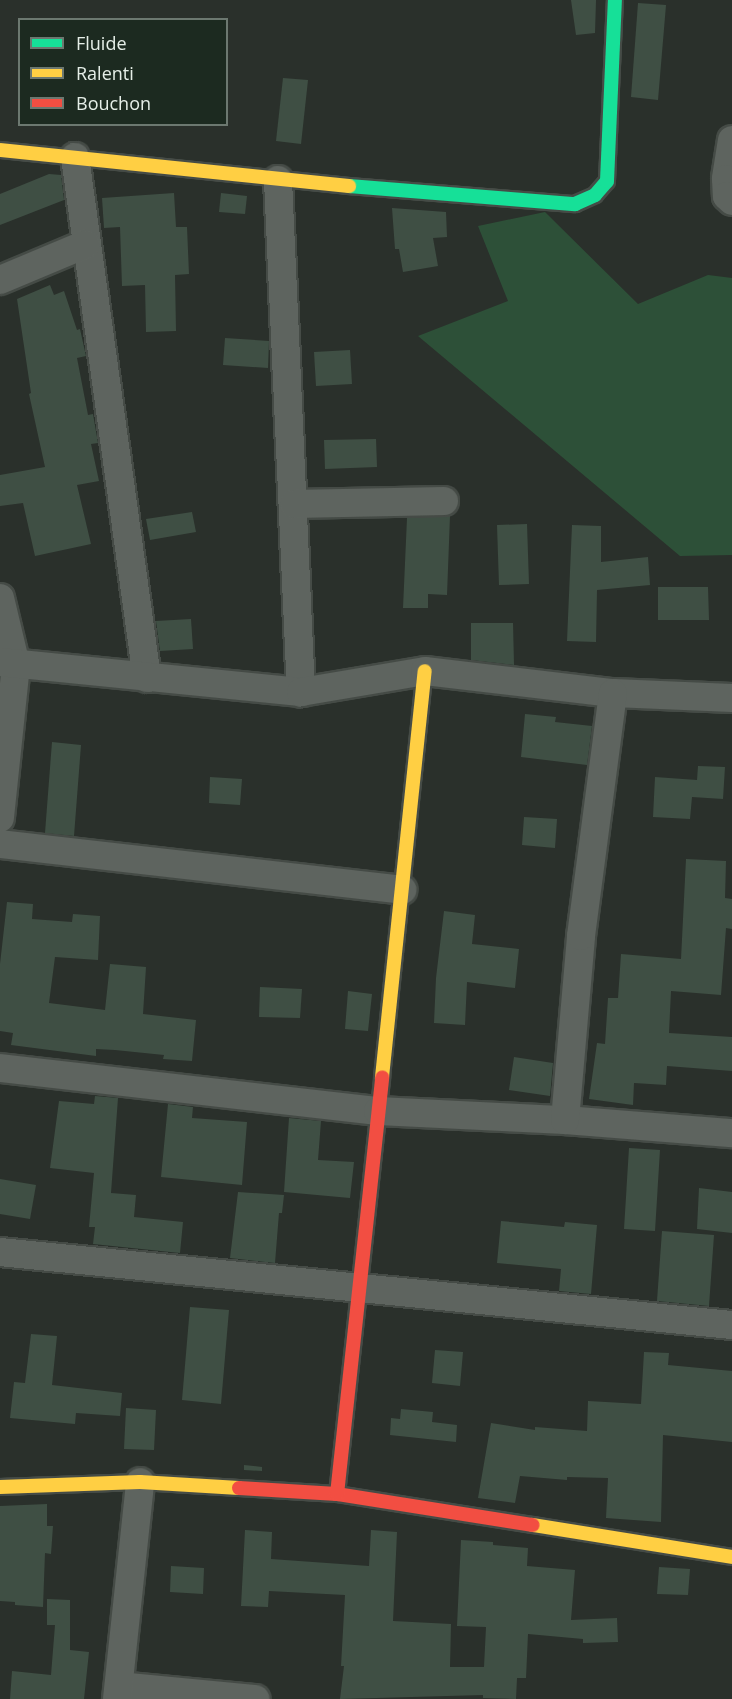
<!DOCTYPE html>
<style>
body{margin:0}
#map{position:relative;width:732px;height:1699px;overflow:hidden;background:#2a302b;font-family:"Open Sans",sans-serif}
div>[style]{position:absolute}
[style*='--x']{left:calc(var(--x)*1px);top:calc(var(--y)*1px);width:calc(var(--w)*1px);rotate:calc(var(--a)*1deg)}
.green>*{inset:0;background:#2d5038}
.building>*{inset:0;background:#3f4f44}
.roads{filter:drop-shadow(2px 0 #454b46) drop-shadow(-2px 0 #454b46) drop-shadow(0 2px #454b46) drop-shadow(0 -2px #454b46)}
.street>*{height:28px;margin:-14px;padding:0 14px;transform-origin:14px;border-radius:14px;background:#5e645f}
.fast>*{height:14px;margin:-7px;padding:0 7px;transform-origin:7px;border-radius:7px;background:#16e098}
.slow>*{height:14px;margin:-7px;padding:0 7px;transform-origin:7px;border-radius:7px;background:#ffcf43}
.jam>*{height:14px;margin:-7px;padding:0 7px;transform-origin:7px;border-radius:7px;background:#f24e42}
span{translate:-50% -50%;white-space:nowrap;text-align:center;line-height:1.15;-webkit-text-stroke:4.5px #1c2a20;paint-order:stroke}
.legend{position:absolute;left:18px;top:18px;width:210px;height:108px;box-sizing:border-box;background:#1c2a20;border:2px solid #6c7870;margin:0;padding:8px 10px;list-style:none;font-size:18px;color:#e5eee7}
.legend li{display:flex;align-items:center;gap:12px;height:30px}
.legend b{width:30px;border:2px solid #6c7870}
</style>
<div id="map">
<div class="green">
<i style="clip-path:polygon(545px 212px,638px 304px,708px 275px,732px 278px,732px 555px,680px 556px,418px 336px,508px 301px,478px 226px)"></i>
</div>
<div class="building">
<i style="clip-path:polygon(571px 0,596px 0,595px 33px,576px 35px)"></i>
<i style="clip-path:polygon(638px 3px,666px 5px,658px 100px,631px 97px)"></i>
<i style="clip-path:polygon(283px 78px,308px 80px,301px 144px,276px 141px)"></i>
<i style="clip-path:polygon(49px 174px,61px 175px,64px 200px,0 225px,0 194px)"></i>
<i style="clip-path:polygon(174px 193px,176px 227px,187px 227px,189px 274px,175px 275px,176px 331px,146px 332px,145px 285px,122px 286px,120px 227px,104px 228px,102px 198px)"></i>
<i style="clip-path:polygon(221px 193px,247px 196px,245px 214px,219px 212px)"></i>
<i style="clip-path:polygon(392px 208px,446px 212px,447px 237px,433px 238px,438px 266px,403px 272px,399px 249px,395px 249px)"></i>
<i style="clip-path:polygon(50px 285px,54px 295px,64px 291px,77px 330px,80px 329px,86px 356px,77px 358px,88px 415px,93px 414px,98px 443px,91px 444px,99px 481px,77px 485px,91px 544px,35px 556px,23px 503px,0 506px,0 475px,45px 467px,29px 394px,31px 393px,17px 299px)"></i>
<i style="clip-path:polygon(225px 338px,269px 341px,268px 368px,223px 365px)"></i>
<i style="clip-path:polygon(350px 350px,352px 384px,316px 386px,314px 352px)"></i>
<i style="clip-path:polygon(376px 439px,377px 467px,325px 469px,324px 440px)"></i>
<i style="clip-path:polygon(192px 512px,196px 532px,150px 540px,146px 519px)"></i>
<i style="clip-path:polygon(450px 516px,447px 595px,428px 594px,428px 608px,403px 608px,407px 518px)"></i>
<i style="clip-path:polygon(527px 524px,529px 584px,499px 585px,497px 525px)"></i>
<i style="clip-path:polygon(572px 525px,601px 526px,601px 562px,648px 557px,650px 585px,597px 590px,596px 642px,567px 641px)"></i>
<i style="clip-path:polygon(658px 587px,708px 587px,709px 620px,658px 620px)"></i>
<i style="clip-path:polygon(191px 619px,193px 649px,160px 651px,156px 621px)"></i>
<i style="clip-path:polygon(471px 623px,513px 623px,514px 665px,471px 660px)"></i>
<i style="clip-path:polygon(525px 714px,556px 717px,555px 722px,592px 726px,587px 765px,521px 757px)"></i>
<i style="clip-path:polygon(52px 742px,81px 745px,74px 836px,45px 833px)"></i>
<i style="clip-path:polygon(698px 766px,725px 767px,723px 799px,692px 797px,690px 819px,653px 817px,655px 777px,697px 780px)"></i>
<i style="clip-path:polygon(210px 777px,242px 779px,240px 805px,209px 803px)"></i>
<i style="clip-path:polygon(524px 817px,557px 819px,555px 848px,522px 845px)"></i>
<i style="clip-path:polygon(686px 859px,726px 861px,725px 898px,732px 899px,732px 929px,726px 928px,721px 995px,671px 991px,669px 1033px,732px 1037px,732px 1071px,667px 1066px,666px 1085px,634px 1083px,633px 1105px,589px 1099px,597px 1043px,605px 1044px,608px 998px,618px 998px,621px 954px,681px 959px)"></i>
<i style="clip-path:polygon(7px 902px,33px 904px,32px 919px,72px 922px,73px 914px,100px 916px,98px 960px,55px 957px,49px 1003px,105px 1010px,110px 964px,146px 967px,143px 1014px,196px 1020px,192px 1061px,163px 1059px,164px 1055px,115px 1050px,96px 1049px,96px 1056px,11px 1045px,13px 1033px,0 1031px,0 964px)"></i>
<i style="clip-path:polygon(444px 911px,475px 915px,472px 944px,519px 949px,515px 988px,467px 982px,465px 1025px,434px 1023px,436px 978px)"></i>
<i style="clip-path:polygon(260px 987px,302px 989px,300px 1018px,259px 1017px)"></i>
<i style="clip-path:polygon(348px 991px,372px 994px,368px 1031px,345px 1029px)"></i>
<i style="clip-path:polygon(514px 1057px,553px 1063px,550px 1096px,509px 1090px)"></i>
<i style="clip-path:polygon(95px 1096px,118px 1098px,111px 1193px,136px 1195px,134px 1217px,183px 1222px,180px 1253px,93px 1244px,95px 1227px,89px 1227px,94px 1173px,50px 1168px,59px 1101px,94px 1104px)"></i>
<i style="clip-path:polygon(168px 1104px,193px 1107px,192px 1118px,247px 1122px,242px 1185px,161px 1177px)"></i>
<i style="clip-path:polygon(289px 1118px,321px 1121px,318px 1160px,354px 1162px,350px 1198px,284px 1192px)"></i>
<i style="clip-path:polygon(629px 1148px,660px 1150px,655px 1231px,624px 1229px)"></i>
<i style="clip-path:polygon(0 1179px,36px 1185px,30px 1219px,0 1214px)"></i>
<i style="clip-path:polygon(699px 1188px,732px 1192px,732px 1233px,697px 1229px)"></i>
<i style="clip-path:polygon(238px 1192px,284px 1195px,282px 1213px,279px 1213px,275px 1263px,230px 1258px)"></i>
<i style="clip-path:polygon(501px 1221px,564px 1227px,565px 1222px,597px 1225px,591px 1294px,559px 1291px,561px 1269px,497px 1263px)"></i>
<i style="clip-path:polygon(662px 1231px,714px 1235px,709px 1306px,657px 1301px)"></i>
<i style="clip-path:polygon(190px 1307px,229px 1310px,221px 1404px,182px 1400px)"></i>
<i style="clip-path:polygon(31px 1334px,57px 1336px,52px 1385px,122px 1393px,120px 1416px,76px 1413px,75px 1424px,10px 1418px,14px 1382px,25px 1383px)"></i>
<i style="clip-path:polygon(435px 1350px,463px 1352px,460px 1386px,432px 1383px)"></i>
<i style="clip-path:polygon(644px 1352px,669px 1353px,668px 1365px,732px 1371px,732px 1442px,663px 1435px,661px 1522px,606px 1518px,608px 1478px,567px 1477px,567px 1480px,520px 1476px,515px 1503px,478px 1498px,491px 1423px,535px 1430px,535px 1427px,587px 1431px,588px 1401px,641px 1404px)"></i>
<i style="clip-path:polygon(126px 1408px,156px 1410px,154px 1450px,124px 1449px)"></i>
<i style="clip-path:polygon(401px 1409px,433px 1412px,432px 1422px,457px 1425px,456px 1442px,390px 1435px,391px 1418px,400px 1419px)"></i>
<i style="clip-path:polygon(244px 1465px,262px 1467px,262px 1471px,244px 1470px)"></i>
<i style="clip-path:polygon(47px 1504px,47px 1526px,53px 1526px,51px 1554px,45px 1553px,43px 1607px,15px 1605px,15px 1602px,0 1601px,0 1506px)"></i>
<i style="clip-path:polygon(245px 1530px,272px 1532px,271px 1559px,369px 1566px,371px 1530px,397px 1532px,393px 1621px,451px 1624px,450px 1667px,484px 1667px,486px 1627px,457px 1626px,461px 1540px,493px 1542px,493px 1545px,528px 1548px,527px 1566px,575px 1570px,571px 1620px,617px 1618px,618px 1642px,583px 1643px,583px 1639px,528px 1634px,526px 1678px,517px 1678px,516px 1699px,483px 1698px,483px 1695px,340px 1699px,344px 1666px,341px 1666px,345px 1595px,269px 1591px,268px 1607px,241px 1606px)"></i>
<i style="clip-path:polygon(171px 1566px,204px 1568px,203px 1594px,170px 1592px)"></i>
<i style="clip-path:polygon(659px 1567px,690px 1569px,688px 1595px,657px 1594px)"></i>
<i style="clip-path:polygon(47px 1599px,70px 1600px,70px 1650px,89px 1652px,84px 1699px,10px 1699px,12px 1671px,51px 1675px,55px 1625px,47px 1625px)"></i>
</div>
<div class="roads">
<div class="street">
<i style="--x:732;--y:140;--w:39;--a:99"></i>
<i style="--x:726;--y:179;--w:17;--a:87"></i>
<i style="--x:727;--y:196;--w:7;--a:45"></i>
<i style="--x:75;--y:157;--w:526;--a:82.13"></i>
<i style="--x:278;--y:180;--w:513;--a:87.43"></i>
<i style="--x:0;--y:280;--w:93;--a:-22.7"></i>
<i style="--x:294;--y:504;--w:150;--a:-1.1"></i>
<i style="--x:0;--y:598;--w:69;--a:76.6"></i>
<i style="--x:16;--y:665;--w:154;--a:96"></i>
<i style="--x:0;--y:662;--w:302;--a:5.7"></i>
<i style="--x:301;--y:692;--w:126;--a:-9.6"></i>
<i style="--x:425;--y:671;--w:189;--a:6.7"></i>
<i style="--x:613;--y:693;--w:119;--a:2.4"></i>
<i style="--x:0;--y:844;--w:405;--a:6.5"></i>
<i style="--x:0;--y:1068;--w:380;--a:6.5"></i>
<i style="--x:378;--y:1111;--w:187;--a:2.8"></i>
<i style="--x:565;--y:1120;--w:168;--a:4.5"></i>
<i style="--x:565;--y:1120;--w:185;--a:-85"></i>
<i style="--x:581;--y:936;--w:245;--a:-82.5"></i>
<i style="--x:0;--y:1252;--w:736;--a:5.7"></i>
<i style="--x:119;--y:1686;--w:137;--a:5.5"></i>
<i style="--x:117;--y:1699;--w:218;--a:-83.9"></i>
</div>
<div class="fast">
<i style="--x:349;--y:186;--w:227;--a:4.6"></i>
<i style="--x:575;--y:204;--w:22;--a:-24"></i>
<i style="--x:595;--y:195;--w:18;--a:-49"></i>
<i style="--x:607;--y:181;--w:181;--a:-87.5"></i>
</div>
<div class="slow">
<i style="--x:0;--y:150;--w:351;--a:5.9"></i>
<i style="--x:382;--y:1077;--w:408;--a:-84"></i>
<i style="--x:0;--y:1487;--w:140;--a:-2"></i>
<i style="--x:140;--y:1482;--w:99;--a:3.5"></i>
<i style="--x:533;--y:1525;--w:202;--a:9.1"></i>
</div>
<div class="jam">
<i style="--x:239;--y:1488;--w:98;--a:3.5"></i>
<i style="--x:337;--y:1494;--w:198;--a:9"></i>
<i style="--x:337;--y:1494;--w:419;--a:-83.8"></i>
</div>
</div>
<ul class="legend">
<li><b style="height:8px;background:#16e098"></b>Fluide</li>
<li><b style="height:8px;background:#ffcf43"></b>Ralenti</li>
<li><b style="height:8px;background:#f24e42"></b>Bouchon</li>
</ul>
</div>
